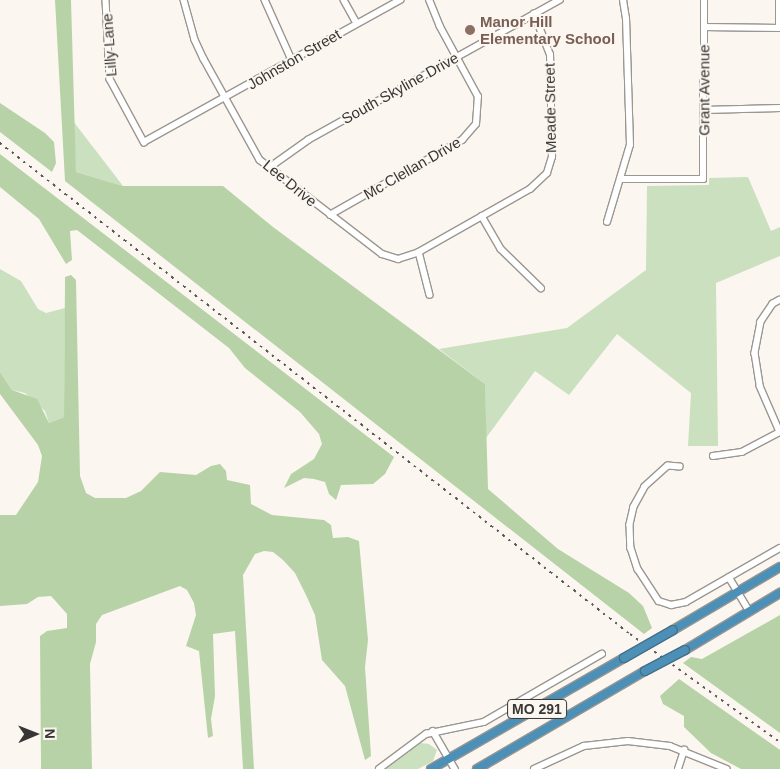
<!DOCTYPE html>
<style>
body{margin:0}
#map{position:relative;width:780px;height:769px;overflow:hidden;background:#fcf6f0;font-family:Helvetica,sans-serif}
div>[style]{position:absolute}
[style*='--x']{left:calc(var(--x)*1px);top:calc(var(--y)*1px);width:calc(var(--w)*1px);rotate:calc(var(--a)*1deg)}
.green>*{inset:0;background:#cae0be}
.forest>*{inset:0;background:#b7d2a7}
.roads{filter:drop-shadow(1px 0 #9b9690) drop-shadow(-1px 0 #9b9690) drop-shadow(0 1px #9b9690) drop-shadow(0 -1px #9b9690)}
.minor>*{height:5.5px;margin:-2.75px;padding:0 2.75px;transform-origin:2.75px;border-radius:2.75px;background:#fff}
.highway>*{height:8px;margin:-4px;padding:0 4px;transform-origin:4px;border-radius:4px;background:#4c90b7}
.rail>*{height:2px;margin-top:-1px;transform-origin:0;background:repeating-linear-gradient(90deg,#5b5855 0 2.5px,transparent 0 7.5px)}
.bridges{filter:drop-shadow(1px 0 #457089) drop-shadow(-1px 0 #457089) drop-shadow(0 1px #457089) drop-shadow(0 -1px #457089)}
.highway-bridge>*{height:8px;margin:-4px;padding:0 4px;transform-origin:4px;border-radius:4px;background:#4c90b7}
.dots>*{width:14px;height:14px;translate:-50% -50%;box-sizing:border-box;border:2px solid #fcf6f0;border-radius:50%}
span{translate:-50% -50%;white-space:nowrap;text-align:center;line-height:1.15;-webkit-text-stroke:4px #fcf6f0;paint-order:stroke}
.shield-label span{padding:1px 4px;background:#fcf6f0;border:1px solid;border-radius:4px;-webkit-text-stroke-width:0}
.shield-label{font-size:14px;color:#383634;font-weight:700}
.education-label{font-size:15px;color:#785e54;font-weight:700}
.left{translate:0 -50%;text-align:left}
.street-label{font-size:15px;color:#383634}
.north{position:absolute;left:10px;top:709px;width:50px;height:50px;-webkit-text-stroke:4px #fcf6f0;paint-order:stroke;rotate:89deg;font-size:14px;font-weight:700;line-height:20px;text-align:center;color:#383634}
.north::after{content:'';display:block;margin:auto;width:18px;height:22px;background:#383634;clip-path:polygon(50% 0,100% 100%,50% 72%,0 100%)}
</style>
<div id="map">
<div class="green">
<i style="clip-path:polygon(73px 121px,123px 186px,76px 172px)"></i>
<i style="clip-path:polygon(748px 177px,771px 231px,780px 227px,780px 256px,716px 283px,718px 446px,688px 446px,691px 393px,617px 334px,569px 395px,535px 371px,486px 438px,485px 384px,439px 349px,567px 328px,646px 270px,647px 186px,709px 185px,709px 178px)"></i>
<i style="clip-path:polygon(0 269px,21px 281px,38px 309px,46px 313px,65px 308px,64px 417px,49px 423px,45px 411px,25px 393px,12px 390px,0 372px)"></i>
<i style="clip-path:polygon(421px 743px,429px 744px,437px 750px,433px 761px,418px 769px,386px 769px)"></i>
</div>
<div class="forest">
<i style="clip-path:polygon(55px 0,71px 0,76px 172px,123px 186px,223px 186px,273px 227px,485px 384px,488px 489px,558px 549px,629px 593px,643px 606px,652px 628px,644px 634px,65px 181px)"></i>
<i style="clip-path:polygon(0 103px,45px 133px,54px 142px,56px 163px,52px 172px,0 132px)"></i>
<i style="clip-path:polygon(0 154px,394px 457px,385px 474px,373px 484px,341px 485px,336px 500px,329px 494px,325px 482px,314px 479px,304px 478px,284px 488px,291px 474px,314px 459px,322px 444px,319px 434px,300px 412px,245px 368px,229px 348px,77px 230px,70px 231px,72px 260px,66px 264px,39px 219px,0 187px)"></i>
<i style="clip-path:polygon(71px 275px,76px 280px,80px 476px,86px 493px,95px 498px,126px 498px,141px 491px,160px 472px,196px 475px,211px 466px,220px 464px,226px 471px,227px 480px,250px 485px,251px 504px,272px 515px,324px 520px,331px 525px,333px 538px,348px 537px,359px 541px,368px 640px,365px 667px,371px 756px,365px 760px,345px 686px,322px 660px,315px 615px,306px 595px,295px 573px,283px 560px,273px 552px,264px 551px,255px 554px,243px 575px,254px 769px,243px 769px,235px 631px,213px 634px,215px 696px,211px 719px,213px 736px,208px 738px,199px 651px,186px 646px,196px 615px,194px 603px,187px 590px,180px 586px,102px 615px,96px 624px,96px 642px,90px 664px,92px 769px,41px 769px,40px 636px,47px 631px,67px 628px,67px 614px,51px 596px,38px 597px,27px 604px,0 606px,0 515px,16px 515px,38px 482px,42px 456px,38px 445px,0 394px,0 372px,12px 390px,37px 399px,49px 423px,64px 417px,65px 277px)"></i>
<i style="clip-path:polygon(780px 615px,780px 733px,683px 663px,691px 657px,702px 659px)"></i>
<i style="clip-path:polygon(679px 679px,780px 750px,780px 769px,741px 769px,711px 753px,684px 727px,684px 716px,663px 704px,660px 696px)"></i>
</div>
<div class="roads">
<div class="minor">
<i style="--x:106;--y:0;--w:79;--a:87.1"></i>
<i style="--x:110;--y:79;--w:72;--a:61.6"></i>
<i style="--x:144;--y:142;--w:293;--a:-29"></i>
<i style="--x:184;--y:0;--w:41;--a:74.6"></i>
<i style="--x:195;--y:40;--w:21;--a:65"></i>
<i style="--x:204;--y:59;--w:115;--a:61"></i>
<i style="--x:260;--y:160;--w:154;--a:37.6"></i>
<i style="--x:382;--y:254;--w:17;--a:17"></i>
<i style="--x:398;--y:259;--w:22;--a:-18"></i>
<i style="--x:419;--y:252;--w:128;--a:-29.6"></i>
<i style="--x:530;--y:189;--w:23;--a:-43"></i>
<i style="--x:547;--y:173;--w:17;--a:-73"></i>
<i style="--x:552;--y:157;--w:102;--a:-91.1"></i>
<i style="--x:550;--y:55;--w:44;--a:-111.3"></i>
<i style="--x:265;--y:0;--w:66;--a:65.8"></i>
<i style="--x:344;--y:0;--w:26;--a:61"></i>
<i style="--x:704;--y:27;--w:76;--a:0.8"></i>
<i style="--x:779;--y:28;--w:28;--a:-90"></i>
<i style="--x:704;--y:110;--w:76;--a:-1.5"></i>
<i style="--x:270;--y:167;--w:47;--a:-35.4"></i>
<i style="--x:308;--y:140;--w:288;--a:-29.1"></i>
<i style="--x:622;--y:179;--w:81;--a:0"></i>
<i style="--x:703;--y:179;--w:179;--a:-89.7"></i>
<i style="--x:330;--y:215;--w:152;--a:-29.6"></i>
<i style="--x:462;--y:140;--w:21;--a:-49"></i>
<i style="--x:476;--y:124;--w:27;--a:-86"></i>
<i style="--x:478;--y:97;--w:80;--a:-118.5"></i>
<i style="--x:440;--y:27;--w:29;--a:-112"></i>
<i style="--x:482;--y:216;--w:38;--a:60"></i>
<i style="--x:501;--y:249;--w:56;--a:44.3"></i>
<i style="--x:607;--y:222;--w:80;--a:-73.4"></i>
<i style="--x:630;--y:145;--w:126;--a:-91.8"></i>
<i style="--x:626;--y:19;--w:19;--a:-99"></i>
<i style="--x:419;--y:252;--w:44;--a:75.7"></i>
<i style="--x:780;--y:300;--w:8;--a:150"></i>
<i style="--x:773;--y:304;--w:22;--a:124"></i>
<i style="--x:761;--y:322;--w:32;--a:101"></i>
<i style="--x:755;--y:353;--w:33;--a:81"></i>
<i style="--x:760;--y:386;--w:50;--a:66.5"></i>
<i style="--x:713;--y:456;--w:29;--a:-8"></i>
<i style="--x:742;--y:452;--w:43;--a:-27.8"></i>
<i style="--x:680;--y:467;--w:12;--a:-175"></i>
<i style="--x:668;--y:466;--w:31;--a:138"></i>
<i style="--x:645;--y:487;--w:23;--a:119"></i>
<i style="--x:634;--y:507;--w:18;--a:103"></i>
<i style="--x:630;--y:525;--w:23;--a:88"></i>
<i style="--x:631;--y:548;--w:22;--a:72"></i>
<i style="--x:638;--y:569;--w:38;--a:57"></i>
<i style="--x:659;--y:601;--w:13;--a:18"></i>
<i style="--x:671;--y:605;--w:15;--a:-11"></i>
<i style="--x:686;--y:602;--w:108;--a:-29.9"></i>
<i style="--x:729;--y:577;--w:39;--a:59"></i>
<i style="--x:433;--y:731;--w:44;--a:59.9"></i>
<i style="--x:379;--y:769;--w:59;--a:-36.7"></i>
<i style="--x:426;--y:734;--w:59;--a:-11.7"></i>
<i style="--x:484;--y:722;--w:136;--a:-30"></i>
<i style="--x:534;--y:769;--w:55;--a:-24.7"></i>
<i style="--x:584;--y:746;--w:44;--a:-6.5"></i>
<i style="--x:628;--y:741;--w:42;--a:6.8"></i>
<i style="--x:670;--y:746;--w:61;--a:22"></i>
<i style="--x:678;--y:769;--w:20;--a:-72"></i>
</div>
<div class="highway">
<i style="--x:673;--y:630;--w:124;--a:-30.5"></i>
<i style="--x:685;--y:650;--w:111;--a:-31"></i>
<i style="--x:431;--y:769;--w:223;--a:-29.9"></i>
<i style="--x:477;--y:769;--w:194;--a:-30.3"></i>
</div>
</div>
<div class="rail">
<i style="--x:0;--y:143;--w:799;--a:37.93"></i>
<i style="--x:630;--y:634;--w:185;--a:35.8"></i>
</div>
<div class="bridges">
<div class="highway-bridge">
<i style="--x:624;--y:658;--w:56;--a:-29.7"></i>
<i style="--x:645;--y:671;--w:45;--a:-27.7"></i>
</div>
</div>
<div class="dots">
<i style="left:470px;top:30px;background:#8d6e63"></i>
</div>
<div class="shield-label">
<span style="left:537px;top:709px">MO 291</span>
</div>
<div class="education-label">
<span class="left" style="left:480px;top:30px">Manor Hill<br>Elementary School</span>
</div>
<div class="street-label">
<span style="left:109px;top:45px;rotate:-94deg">Lilly Lane</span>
<span style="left:294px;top:59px;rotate:-30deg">Johnston Street</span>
<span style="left:400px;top:88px;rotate:-29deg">South Skyline Drive</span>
<span style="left:704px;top:90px;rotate:-90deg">Grant Avenue</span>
<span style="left:550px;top:108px;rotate:-91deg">Meade Street</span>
<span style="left:412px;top:168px;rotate:-30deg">Mc Clellan Drive</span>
<span style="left:290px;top:183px;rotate:39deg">Lee Drive</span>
</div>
<div class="north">N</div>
</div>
